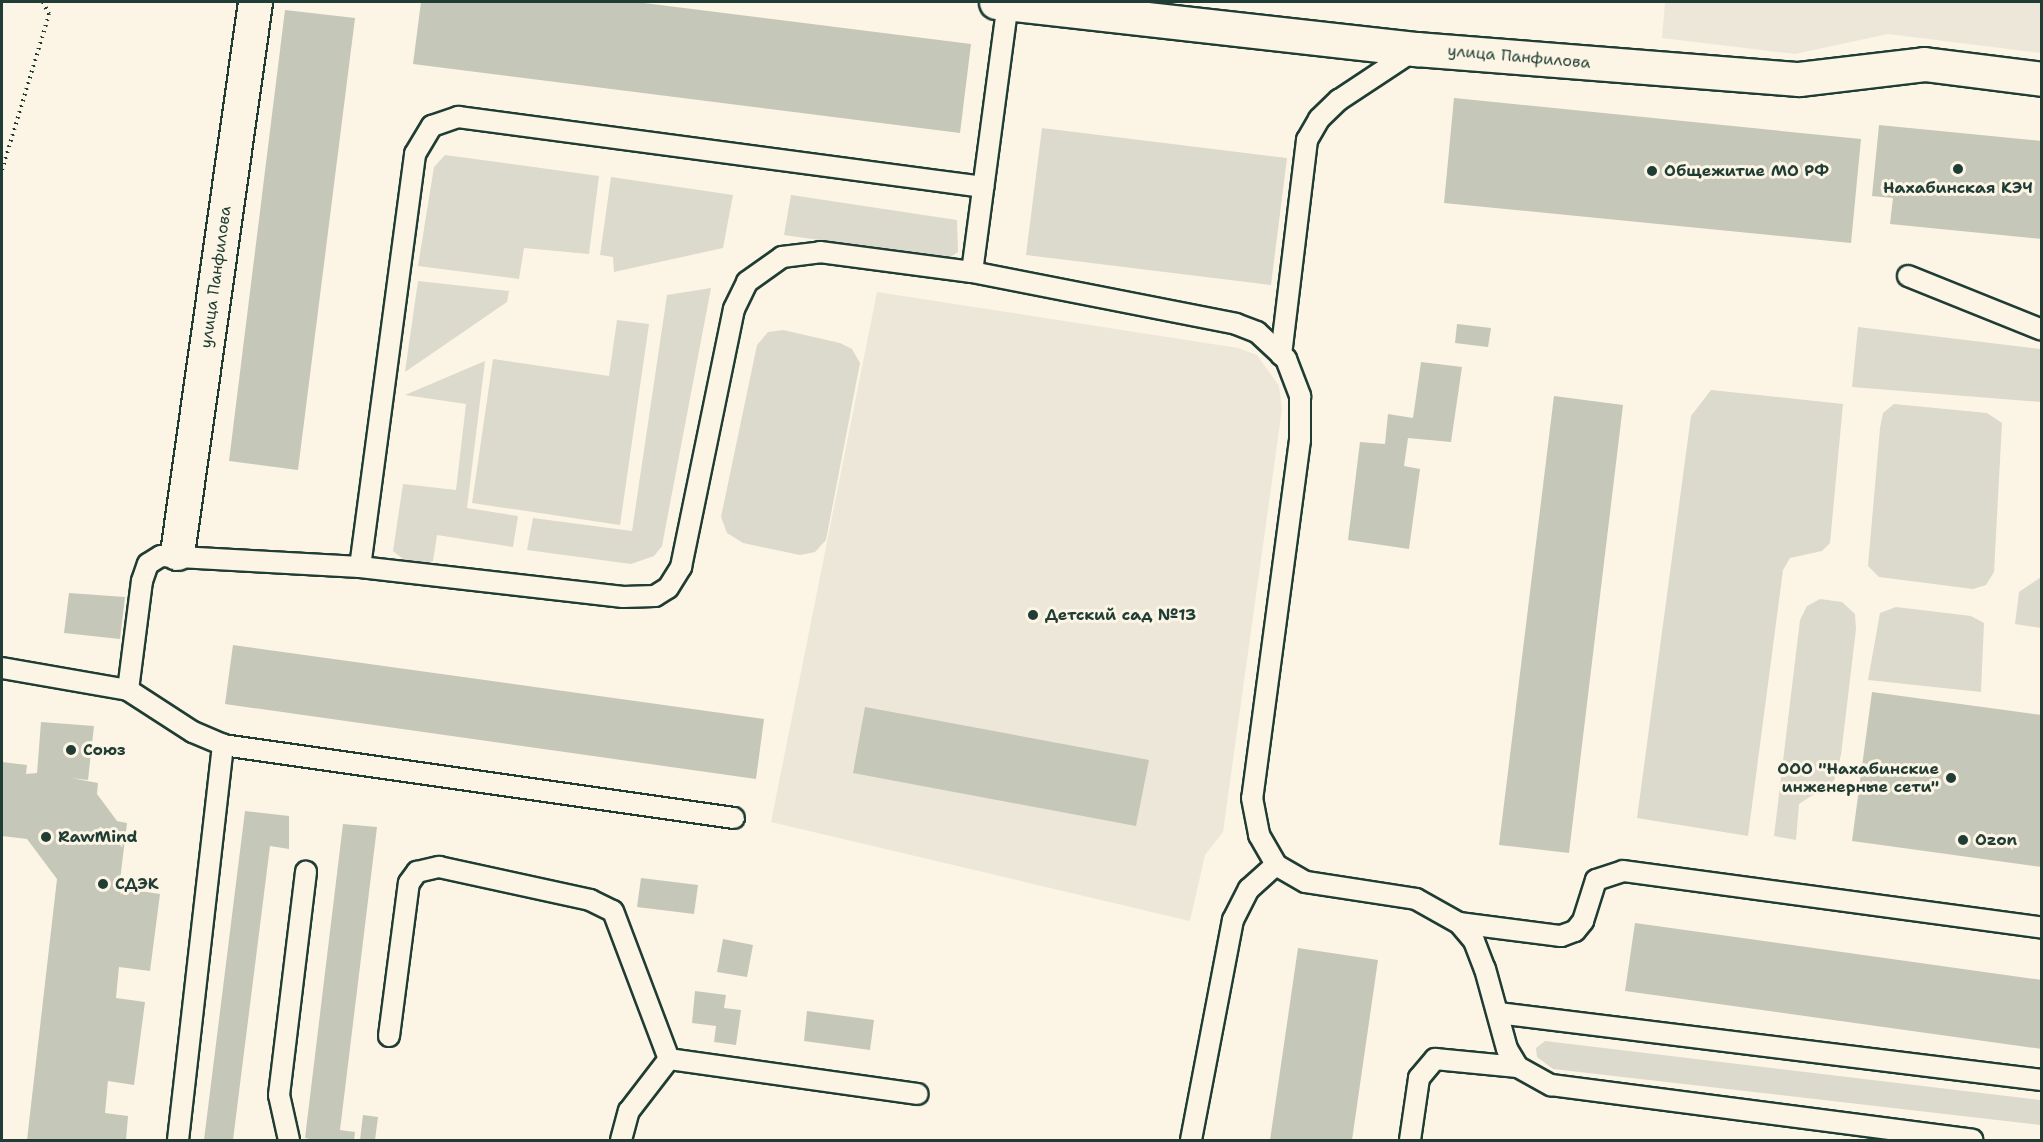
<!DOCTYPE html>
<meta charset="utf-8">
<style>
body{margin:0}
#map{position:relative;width:2043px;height:1142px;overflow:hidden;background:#fcf5e5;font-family:"Shantell Sans",sans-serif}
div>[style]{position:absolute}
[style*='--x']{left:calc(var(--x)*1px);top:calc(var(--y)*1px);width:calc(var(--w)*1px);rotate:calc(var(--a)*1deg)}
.built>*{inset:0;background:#ece7d8}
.green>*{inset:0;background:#dcdacc}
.building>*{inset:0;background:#c5c7b9}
.path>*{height:4px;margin-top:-2px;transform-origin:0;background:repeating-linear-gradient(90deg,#1f3d34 0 1.5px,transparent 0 6px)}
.roads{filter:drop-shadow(2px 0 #1f3d34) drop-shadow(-2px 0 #1f3d34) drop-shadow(0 2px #1f3d34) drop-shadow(0 -2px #1f3d34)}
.service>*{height:20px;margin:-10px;padding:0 10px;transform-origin:10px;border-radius:10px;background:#fcf5e5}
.minor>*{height:33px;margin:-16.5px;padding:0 16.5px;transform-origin:16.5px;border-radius:16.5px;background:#fcf5e5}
.dots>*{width:16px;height:16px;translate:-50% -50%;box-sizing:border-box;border:3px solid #fcf5e5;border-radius:50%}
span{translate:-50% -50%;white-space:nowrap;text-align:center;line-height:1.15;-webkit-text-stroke:6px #fcf5e5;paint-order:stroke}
.street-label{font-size:16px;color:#1f3d34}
.poi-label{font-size:16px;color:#1f3d34;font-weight:700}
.left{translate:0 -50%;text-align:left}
.right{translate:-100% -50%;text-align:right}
.frame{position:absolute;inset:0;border:3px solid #1f3d34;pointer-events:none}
</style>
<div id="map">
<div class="built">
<i style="clip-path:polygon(1665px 2px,2041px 2px,2041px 53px,1888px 34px,1795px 54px,1662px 38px)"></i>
<i style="clip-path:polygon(877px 292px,1238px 348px,1257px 355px,1279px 386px,1282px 409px,1223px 832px,1205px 855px,1190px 921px,771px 822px)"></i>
</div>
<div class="green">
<i style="clip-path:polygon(1042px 128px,1287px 158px,1271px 285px,1026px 255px)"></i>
<i style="clip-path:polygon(445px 155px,599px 176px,589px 254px,524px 248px,519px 279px,418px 266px,434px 167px)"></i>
<i style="clip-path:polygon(611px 177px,733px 195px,723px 248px,614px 272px,613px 257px,600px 255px)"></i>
<i style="clip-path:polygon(791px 195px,957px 220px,958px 252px,949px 258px,784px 235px)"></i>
<i style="clip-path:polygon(418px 281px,509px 291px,507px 302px,405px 372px)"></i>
<i style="clip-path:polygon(711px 288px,662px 546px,654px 556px,631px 564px,527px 550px,533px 518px,632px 531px,667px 295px)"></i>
<i style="clip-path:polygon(617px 320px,649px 324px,620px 525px,472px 503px,493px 359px,609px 376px)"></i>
<i style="clip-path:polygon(1858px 327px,2041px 349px,2041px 402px,1852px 387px)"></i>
<i style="clip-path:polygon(783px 330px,840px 343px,852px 349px,860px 363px,826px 540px,815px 552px,800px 555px,743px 543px,727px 533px,721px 517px,757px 345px,768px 332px)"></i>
<i style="clip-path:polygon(485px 361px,467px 508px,518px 516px,513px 547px,437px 535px,433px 561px,412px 566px,393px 551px,403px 484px,456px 490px,466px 404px,405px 395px)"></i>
<i style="clip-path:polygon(1711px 390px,1843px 404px,1830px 543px,1822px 551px,1790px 558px,1783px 570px,1748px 836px,1637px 818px,1691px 416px)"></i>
<i style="clip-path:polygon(1894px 404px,1987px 413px,2002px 423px,1994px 572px,1986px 585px,1973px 589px,1879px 577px,1868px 566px,1880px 428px,1883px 413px)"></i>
<i style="clip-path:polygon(2041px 577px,2041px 628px,2015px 624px,2019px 592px)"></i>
<i style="clip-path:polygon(1820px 599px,1842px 602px,1855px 614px,1856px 629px,1841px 755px,1834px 781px,1799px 804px,1796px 840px,1774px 836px,1800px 620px,1807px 606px)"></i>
<i style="clip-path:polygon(1896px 607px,1971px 616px,1984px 623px,1981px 692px,1868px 680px,1880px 613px)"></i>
<i style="clip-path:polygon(1545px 1041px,2041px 1100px,2041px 1125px,1553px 1069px,1537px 1057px,1536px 1048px)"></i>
</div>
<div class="building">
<i style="clip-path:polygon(421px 2px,636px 2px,971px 44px,960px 133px,413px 64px)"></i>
<i style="clip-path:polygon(285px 10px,355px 18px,298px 470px,229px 461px)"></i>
<i style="clip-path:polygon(1454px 98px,1861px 139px,1851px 243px,1444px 203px)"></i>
<i style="clip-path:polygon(1879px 125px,2042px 141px,2042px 239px,1890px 224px,1893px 198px,1872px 196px)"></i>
<i style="clip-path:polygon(1457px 324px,1491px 328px,1488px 347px,1455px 343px)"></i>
<i style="clip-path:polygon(1421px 362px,1462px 367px,1451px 442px,1408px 438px,1404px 466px,1420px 469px,1409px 549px,1348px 540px,1360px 442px,1385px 444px,1388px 414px,1413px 418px)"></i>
<i style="clip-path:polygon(1554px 396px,1623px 405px,1569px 853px,1499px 845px)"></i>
<i style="clip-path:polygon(69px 593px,125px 597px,120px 639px,64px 633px)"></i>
<i style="clip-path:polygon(233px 645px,764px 719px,756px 779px,225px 704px)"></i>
<i style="clip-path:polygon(1872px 692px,2042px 715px,2042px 867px,1852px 841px)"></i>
<i style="clip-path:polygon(865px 707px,1149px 760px,1136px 826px,853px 773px)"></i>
<i style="clip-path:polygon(41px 722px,94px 726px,88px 780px,71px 778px,98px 783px,97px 794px,117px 821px,127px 823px,119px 888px,160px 894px,150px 971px,119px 967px,116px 998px,145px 1002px,134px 1085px,108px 1081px,105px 1113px,128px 1116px,126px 1140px,27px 1140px,57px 879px,27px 839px,2px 836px,2px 762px,27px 765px,26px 774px,37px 773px)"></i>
<i style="clip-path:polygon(245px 811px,289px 816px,289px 849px,270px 846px,233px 1140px,204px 1140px)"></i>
<i style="clip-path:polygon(343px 824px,377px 827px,340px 1130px,355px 1132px,354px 1140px,315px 1140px,305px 1138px)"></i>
<i style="clip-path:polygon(641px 878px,698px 885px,694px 914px,637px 907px)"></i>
<i style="clip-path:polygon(1635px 923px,2042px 980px,2042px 1049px,1625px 991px)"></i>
<i style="clip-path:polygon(723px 939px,753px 945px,747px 977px,717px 972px)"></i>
<i style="clip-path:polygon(1298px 948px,1378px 960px,1352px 1140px,1270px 1140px)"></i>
<i style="clip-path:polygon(695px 991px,726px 995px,724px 1008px,741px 1010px,736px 1045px,714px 1042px,716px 1026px,692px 1023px)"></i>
<i style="clip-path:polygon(807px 1011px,874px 1020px,870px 1050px,804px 1041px)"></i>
<i style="clip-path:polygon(363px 1115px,378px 1117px,375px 1140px,360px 1140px)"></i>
</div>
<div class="path">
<i style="--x:2;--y:170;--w:163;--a:-73.2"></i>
<i style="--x:49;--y:14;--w:13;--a:-117"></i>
</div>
<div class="roads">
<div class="service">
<i style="--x:972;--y:272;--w:271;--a:-82.4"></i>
<i style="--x:1908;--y:276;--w:144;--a:21.9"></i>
<i style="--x:1281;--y:355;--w:217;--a:-83.1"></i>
<i style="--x:1307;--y:140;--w:24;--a:-60"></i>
<i style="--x:1319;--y:119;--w:28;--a:-44"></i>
<i style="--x:1339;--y:100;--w:92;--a:-33.5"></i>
<i style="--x:360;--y:567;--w:417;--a:-82.4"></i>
<i style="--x:415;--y:154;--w:33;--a:-59"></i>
<i style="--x:432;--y:126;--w:28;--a:-19"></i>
<i style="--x:458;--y:117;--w:530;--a:7.59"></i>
<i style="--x:2;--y:668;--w:128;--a:9.9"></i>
<i style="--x:128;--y:690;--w:77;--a:32.9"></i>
<i style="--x:193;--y:732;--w:33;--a:23"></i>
<i style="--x:223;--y:745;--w:516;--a:8.13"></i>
<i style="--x:128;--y:690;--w:110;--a:-82.7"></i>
<i style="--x:142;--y:581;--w:18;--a:-71"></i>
<i style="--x:148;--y:564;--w:15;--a:-32"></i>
<i style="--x:161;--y:556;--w:199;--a:3.2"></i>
<i style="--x:360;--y:567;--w:265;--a:6.5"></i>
<i style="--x:623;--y:597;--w:32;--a:-2"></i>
<i style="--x:655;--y:596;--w:15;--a:-32"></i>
<i style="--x:668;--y:588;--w:25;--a:-58"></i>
<i style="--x:681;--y:567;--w:263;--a:-78.4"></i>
<i style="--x:734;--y:309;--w:30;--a:-64"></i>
<i style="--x:747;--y:282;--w:43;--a:-35.5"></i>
<i style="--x:782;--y:257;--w:38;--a:-7"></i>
<i style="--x:820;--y:252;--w:153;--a:7.5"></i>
<i style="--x:972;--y:272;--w:269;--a:11.1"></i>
<i style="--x:1236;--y:324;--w:22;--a:21"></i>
<i style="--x:1257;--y:332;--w:40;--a:43"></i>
<i style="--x:1286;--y:359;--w:40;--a:69"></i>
<i style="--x:1300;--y:396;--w:44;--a:90"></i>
<i style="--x:1300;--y:440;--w:361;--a:97.6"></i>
<i style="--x:1252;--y:798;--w:38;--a:79"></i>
<i style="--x:1259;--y:835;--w:34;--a:60"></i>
<i style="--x:1276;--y:865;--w:34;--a:30"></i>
<i style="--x:1306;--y:882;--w:111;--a:8.8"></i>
<i style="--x:1416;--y:899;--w:49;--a:29.2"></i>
<i style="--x:1459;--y:923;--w:23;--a:50"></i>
<i style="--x:1474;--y:941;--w:30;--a:69"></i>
<i style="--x:1485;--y:969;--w:83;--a:74.6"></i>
<i style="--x:1507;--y:1049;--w:21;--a:59"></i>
<i style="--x:1518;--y:1067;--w:38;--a:29"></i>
<i style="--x:1551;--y:1085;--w:425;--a:7.4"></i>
<i style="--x:1459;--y:923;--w:103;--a:7.3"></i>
<i style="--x:1561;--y:936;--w:15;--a:-20"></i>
<i style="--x:1575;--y:931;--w:13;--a:-51"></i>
<i style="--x:1583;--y:921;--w:43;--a:-72.4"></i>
<i style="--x:1596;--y:880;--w:28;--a:-18"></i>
<i style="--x:1623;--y:871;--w:423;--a:7.7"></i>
<i style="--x:1498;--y:1013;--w:548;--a:7.02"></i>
<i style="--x:389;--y:1036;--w:154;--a:-82.6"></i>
<i style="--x:409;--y:883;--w:14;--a:-54"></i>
<i style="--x:417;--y:872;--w:23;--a:-13"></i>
<i style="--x:439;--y:867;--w:155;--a:12.3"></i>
<i style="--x:590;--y:900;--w:25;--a:26"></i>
<i style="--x:613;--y:911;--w:158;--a:69.3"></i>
<i style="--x:178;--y:1140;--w:398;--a:-83.5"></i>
<i style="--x:289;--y:1140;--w:46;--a:-102.5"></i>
<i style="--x:279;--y:1095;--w:225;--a:-83.1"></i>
<i style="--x:621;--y:1140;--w:30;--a:-75"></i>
<i style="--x:629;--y:1111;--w:66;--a:-52.4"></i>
<i style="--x:669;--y:1059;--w:251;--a:8"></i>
<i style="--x:1191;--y:1140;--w:224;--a:-79.2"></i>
<i style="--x:1233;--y:920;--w:35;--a:-63"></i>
<i style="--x:1249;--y:889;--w:36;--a:-42"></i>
<i style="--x:1410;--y:1140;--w:63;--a:-81.7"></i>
<i style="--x:1419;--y:1078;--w:25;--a:-50"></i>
<i style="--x:1435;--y:1059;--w:83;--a:5.5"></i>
</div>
<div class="minor">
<i style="--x:996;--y:2;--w:423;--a:6.4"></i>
<i style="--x:1416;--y:49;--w:384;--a:4.5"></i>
<i style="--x:1799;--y:79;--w:126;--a:-6.8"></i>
<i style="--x:1924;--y:64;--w:119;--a:7.2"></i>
<i style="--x:177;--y:553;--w:556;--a:-81.94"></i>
</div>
</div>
<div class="dots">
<i style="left:1958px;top:169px;background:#1f3d34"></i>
<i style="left:1652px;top:171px;background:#1f3d34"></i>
<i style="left:1033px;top:615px;background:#1f3d34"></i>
<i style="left:71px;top:750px;background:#1f3d34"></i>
<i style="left:1951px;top:778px;background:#1f3d34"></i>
<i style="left:46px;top:837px;background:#1f3d34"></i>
<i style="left:1963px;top:840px;background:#1f3d34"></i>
<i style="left:103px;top:884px;background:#1f3d34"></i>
</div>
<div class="street-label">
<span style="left:1519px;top:57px;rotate:5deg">улица Панфилова</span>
<span style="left:216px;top:277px;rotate:-82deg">улица Панфилова</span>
</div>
<div class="poi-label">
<span class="left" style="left:1664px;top:171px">Общежитие МО РФ</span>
<span style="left:1958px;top:188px">Нахабинская КЭЧ</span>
<span class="left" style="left:1045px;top:615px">Детский сад №13</span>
<span class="left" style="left:83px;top:750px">Союз</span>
<span class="right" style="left:1939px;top:778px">ООО "Нахабинские<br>инженерные сети"</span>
<span class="left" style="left:58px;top:837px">RawMind</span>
<span class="left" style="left:1975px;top:840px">Ozon</span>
<span class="left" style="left:115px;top:884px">СДЭК</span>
</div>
<div class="frame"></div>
</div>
